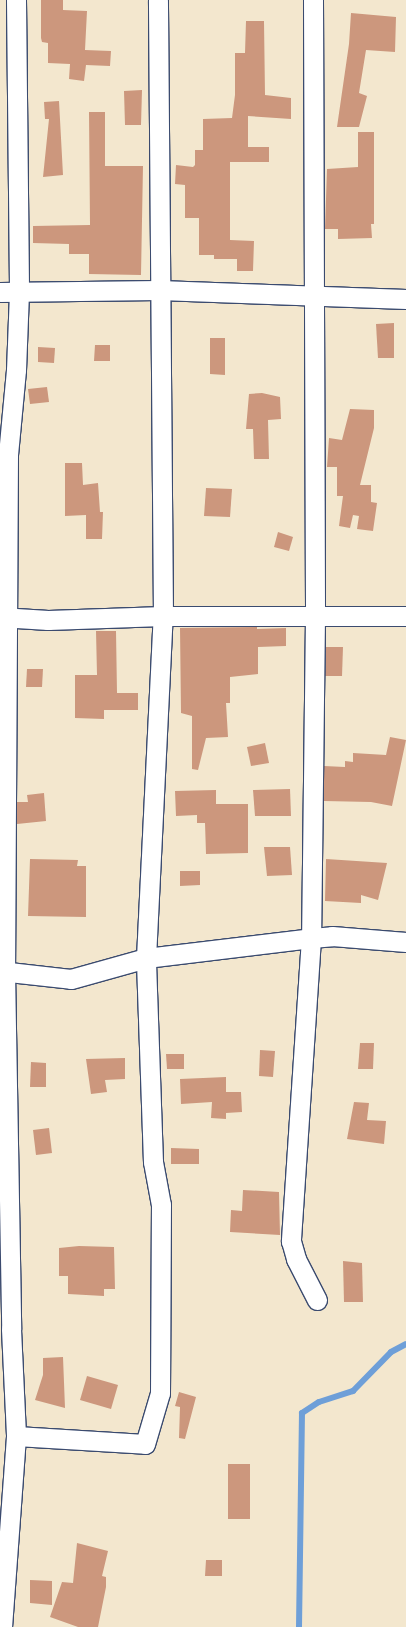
<!DOCTYPE html>
<style>
body{margin:0}
#map{position:relative;width:406px;height:1627px;overflow:hidden;background:#f3e7ce;font-family:Mali,sans-serif}
div>[style]{position:absolute}
[style*='--x']{left:calc(var(--x)*1px);top:calc(var(--y)*1px);width:calc(var(--w)*1px);rotate:calc(var(--a)*1deg)}
.stream>*{height:6px;margin:-3px;padding:0 3px;transform-origin:3px;border-radius:3px;background:#6e9fd8}
.building>*{inset:0;background:#cc977d}
.roads{filter:drop-shadow(1px 0 #3b4b6f) drop-shadow(-1px 0 #3b4b6f) drop-shadow(0 1px #3b4b6f) drop-shadow(0 -1px #3b4b6f)}
.street>*{height:19px;margin:-9.5px;padding:0 9.5px;transform-origin:9.5px;border-radius:9.5px;background:#fff}
span{translate:-50% -50%;white-space:nowrap;text-align:center;line-height:1.15;-webkit-text-stroke:3.5px #fbf7ec;paint-order:stroke}
</style>
<div id="map">
<div class="stream">
<i style="--x:299;--y:1627;--w:214;--a:-89.2"></i>
<i style="--x:302;--y:1413;--w:20;--a:-33"></i>
<i style="--x:319;--y:1402;--w:36;--a:-18"></i>
<i style="--x:353;--y:1391;--w:54;--a:-45.7"></i>
<i style="--x:391;--y:1352;--w:17;--a:-28"></i>
</div>
<div class="building">
<i style="clip-path:polygon(41px 0,63px 0,63px 10px,87px 11px,85px 50px,111px 51px,110px 66px,86px 65px,84px 81px,69px 79px,70px 64px,48px 63px,48px 43px,42px 42px,41px 38px)"></i>
<i style="clip-path:polygon(351px 13px,396px 17px,395px 52px,366px 50px,359px 93px,367px 96px,359px 127px,337px 127px,349px 44px)"></i>
<i style="clip-path:polygon(246px 21px,264px 21px,265px 95px,291px 98px,291px 119px,248px 116px,248px 147px,269px 147px,269px 162px,230px 162px,230px 240px,254px 241px,253px 271px,237px 271px,237px 259px,214px 259px,214px 255px,199px 255px,199px 218px,185px 218px,185px 185px,175px 184px,176px 165px,193px 167px,195px 165px,195px 150px,203px 150px,203px 119px,232px 118px,235px 95px,235px 53px,245px 53px)"></i>
<i style="clip-path:polygon(142px 90px,141px 125px,125px 125px,124px 91px)"></i>
<i style="clip-path:polygon(59px 101px,63px 175px,43px 177px,49px 119px,45px 119px,44px 102px)"></i>
<i style="clip-path:polygon(89px 112px,105px 112px,105px 166px,143px 166px,141px 275px,89px 274px,89px 254px,69px 254px,69px 244px,33px 243px,33px 226px,90px 225px)"></i>
<i style="clip-path:polygon(358px 132px,374px 132px,374px 224px,371px 224px,372px 238px,338px 239px,338px 229px,325px 229px,327px 169px,358px 167px)"></i>
<i style="clip-path:polygon(394px 323px,394px 358px,378px 358px,376px 324px)"></i>
<i style="clip-path:polygon(210px 338px,225px 338px,225px 375px,210px 374px)"></i>
<i style="clip-path:polygon(95px 345px,110px 345px,110px 361px,94px 361px)"></i>
<i style="clip-path:polygon(38px 347px,55px 348px,54px 363px,38px 362px)"></i>
<i style="clip-path:polygon(47px 387px,49px 402px,30px 404px,28px 389px)"></i>
<i style="clip-path:polygon(262px 393px,280px 397px,281px 419px,268px 420px,269px 459px,254px 459px,253px 429px,246px 429px,249px 394px)"></i>
<i style="clip-path:polygon(350px 409px,374px 410px,374px 428px,360px 485px,371px 485px,371px 502px,377px 503px,373px 531px,357px 529px,359px 516px,353px 515px,350px 528px,339px 526px,343px 496px,337px 496px,337px 467px,327px 467px,329px 438px,342px 440px)"></i>
<i style="clip-path:polygon(65px 463px,82px 463px,83px 485px,98px 483px,100px 512px,103px 512px,102px 539px,86px 539px,86px 515px,65px 516px)"></i>
<i style="clip-path:polygon(206px 488px,232px 489px,230px 517px,204px 516px)"></i>
<i style="clip-path:polygon(278px 532px,293px 537px,289px 551px,274px 547px)"></i>
<i style="clip-path:polygon(257px 627px,257px 629px,286px 628px,286px 646px,258px 647px,258px 674px,230px 677px,230px 703px,226px 703px,228px 737px,206px 738px,198px 770px,192px 769px,192px 716px,181px 713px,180px 628px)"></i>
<i style="clip-path:polygon(96px 631px,116px 631px,117px 693px,138px 693px,138px 710px,104px 710px,104px 719px,75px 718px,75px 675px,97px 675px)"></i>
<i style="clip-path:polygon(326px 647px,343px 647px,342px 676px,325px 676px)"></i>
<i style="clip-path:polygon(27px 669px,43px 669px,42px 687px,26px 687px)"></i>
<i style="clip-path:polygon(390px 737px,406px 740px,392px 806px,371px 802px,324px 801px,324px 766px,345px 767px,345px 761px,353px 762px,353px 753px,386px 755px)"></i>
<i style="clip-path:polygon(265px 743px,269px 763px,251px 766px,247px 747px)"></i>
<i style="clip-path:polygon(290px 789px,291px 816px,255px 816px,253px 790px)"></i>
<i style="clip-path:polygon(216px 790px,216px 804px,248px 804px,248px 853px,206px 854px,205px 823px,197px 823px,197px 815px,176px 816px,175px 791px)"></i>
<i style="clip-path:polygon(44px 793px,46px 821px,17px 824px,17px 802px,28px 802px,27px 795px)"></i>
<i style="clip-path:polygon(264px 847px,290px 847px,292px 875px,267px 876px)"></i>
<i style="clip-path:polygon(30px 859px,78px 860px,77px 866px,86px 866px,86px 917px,28px 916px)"></i>
<i style="clip-path:polygon(326px 859px,387px 863px,378px 900px,361px 895px,361px 903px,325px 901px)"></i>
<i style="clip-path:polygon(180px 871px,200px 871px,200px 885px,180px 886px)"></i>
<i style="clip-path:polygon(360px 1043px,374px 1043px,373px 1069px,358px 1069px)"></i>
<i style="clip-path:polygon(260px 1050px,275px 1051px,273px 1077px,259px 1076px)"></i>
<i style="clip-path:polygon(166px 1054px,184px 1054px,184px 1069px,167px 1069px)"></i>
<i style="clip-path:polygon(125px 1058px,125px 1079px,105px 1080px,107px 1092px,91px 1094px,86px 1059px)"></i>
<i style="clip-path:polygon(31px 1062px,46px 1063px,46px 1087px,30px 1087px)"></i>
<i style="clip-path:polygon(226px 1077px,226px 1092px,241px 1092px,242px 1112px,226px 1113px,226px 1119px,211px 1118px,212px 1102px,181px 1104px,180px 1079px)"></i>
<i style="clip-path:polygon(354px 1102px,369px 1103px,367px 1120px,386px 1121px,384px 1144px,347px 1139px)"></i>
<i style="clip-path:polygon(49px 1128px,52px 1153px,36px 1155px,33px 1130px)"></i>
<i style="clip-path:polygon(171px 1148px,199px 1149px,199px 1164px,171px 1164px)"></i>
<i style="clip-path:polygon(243px 1190px,279px 1192px,280px 1235px,230px 1232px,231px 1210px,242px 1211px)"></i>
<i style="clip-path:polygon(79px 1246px,114px 1247px,115px 1289px,104px 1289px,104px 1296px,68px 1294px,68px 1276px,59px 1276px,59px 1248px)"></i>
<i style="clip-path:polygon(343px 1261px,362px 1263px,363px 1302px,344px 1302px)"></i>
<i style="clip-path:polygon(63px 1357px,65px 1408px,35px 1400px,43px 1375px,43px 1358px)"></i>
<i style="clip-path:polygon(87px 1376px,118px 1385px,111px 1409px,80px 1400px)"></i>
<i style="clip-path:polygon(179px 1392px,196px 1397px,185px 1439px,179px 1438px,180px 1407px,175px 1406px)"></i>
<i style="clip-path:polygon(228px 1464px,250px 1464px,250px 1519px,228px 1519px)"></i>
<i style="clip-path:polygon(77px 1543px,108px 1551px,102px 1576px,106px 1577px,106px 1587px,98px 1627px,78px 1627px,50px 1617px,62px 1582px,73px 1583px)"></i>
<i style="clip-path:polygon(206px 1560px,222px 1560px,222px 1576px,205px 1576px)"></i>
<i style="clip-path:polygon(30px 1580px,52px 1581px,52px 1605px,30px 1603px)"></i>
</div>
<div class="roads">
<div class="street">
<i style="--x:16;--y:0;--w:292;--a:89.4"></i>
<i style="--x:19;--y:292;--w:78;--a:92.2"></i>
<i style="--x:16;--y:370;--w:85;--a:95.4"></i>
<i style="--x:8;--y:455;--w:516;--a:90.33"></i>
<i style="--x:5;--y:971;--w:358;--a:89"></i>
<i style="--x:11;--y:1329;--w:107;--a:87.3"></i>
<i style="--x:313;--y:0;--w:617;--a:89.81"></i>
<i style="--x:315;--y:617;--w:321;--a:90.7"></i>
<i style="--x:311;--y:938;--w:304;--a:93.8"></i>
<i style="--x:291;--y:1241;--w:19;--a:74"></i>
<i style="--x:296;--y:1259;--w:46;--a:62.9"></i>
<i style="--x:0;--y:292;--w:159;--a:-0.7"></i>
<i style="--x:159;--y:290;--w:247;--a:2.1"></i>
<i style="--x:0;--y:617;--w:48;--a:3.6"></i>
<i style="--x:48;--y:620;--w:115;--a:-2"></i>
<i style="--x:163;--y:616;--w:243;--a:0"></i>
<i style="--x:0;--y:971;--w:71;--a:6.4"></i>
<i style="--x:71;--y:979;--w:78;--a:-15.6"></i>
<i style="--x:146;--y:958;--w:166;--a:-6.9"></i>
<i style="--x:311;--y:938;--w:21;--a:-5"></i>
<i style="--x:332;--y:936;--w:74;--a:4.6"></i>
<i style="--x:2;--y:1627;--w:192;--a:-85.8"></i>
<i style="--x:16;--y:1436;--w:129;--a:3.5"></i>
<i style="--x:145;--y:1444;--w:53;--a:-73.6"></i>
<i style="--x:160;--y:1393;--w:188;--a:-89.7"></i>
<i style="--x:161;--y:1205;--w:44;--a:-100.5"></i>
<i style="--x:153;--y:1162;--w:204;--a:-92"></i>
<i style="--x:146;--y:958;--w:342;--a:-87.2"></i>
<i style="--x:163;--y:616;--w:616;--a:-90.47"></i>
</div>
</div>
</div>
